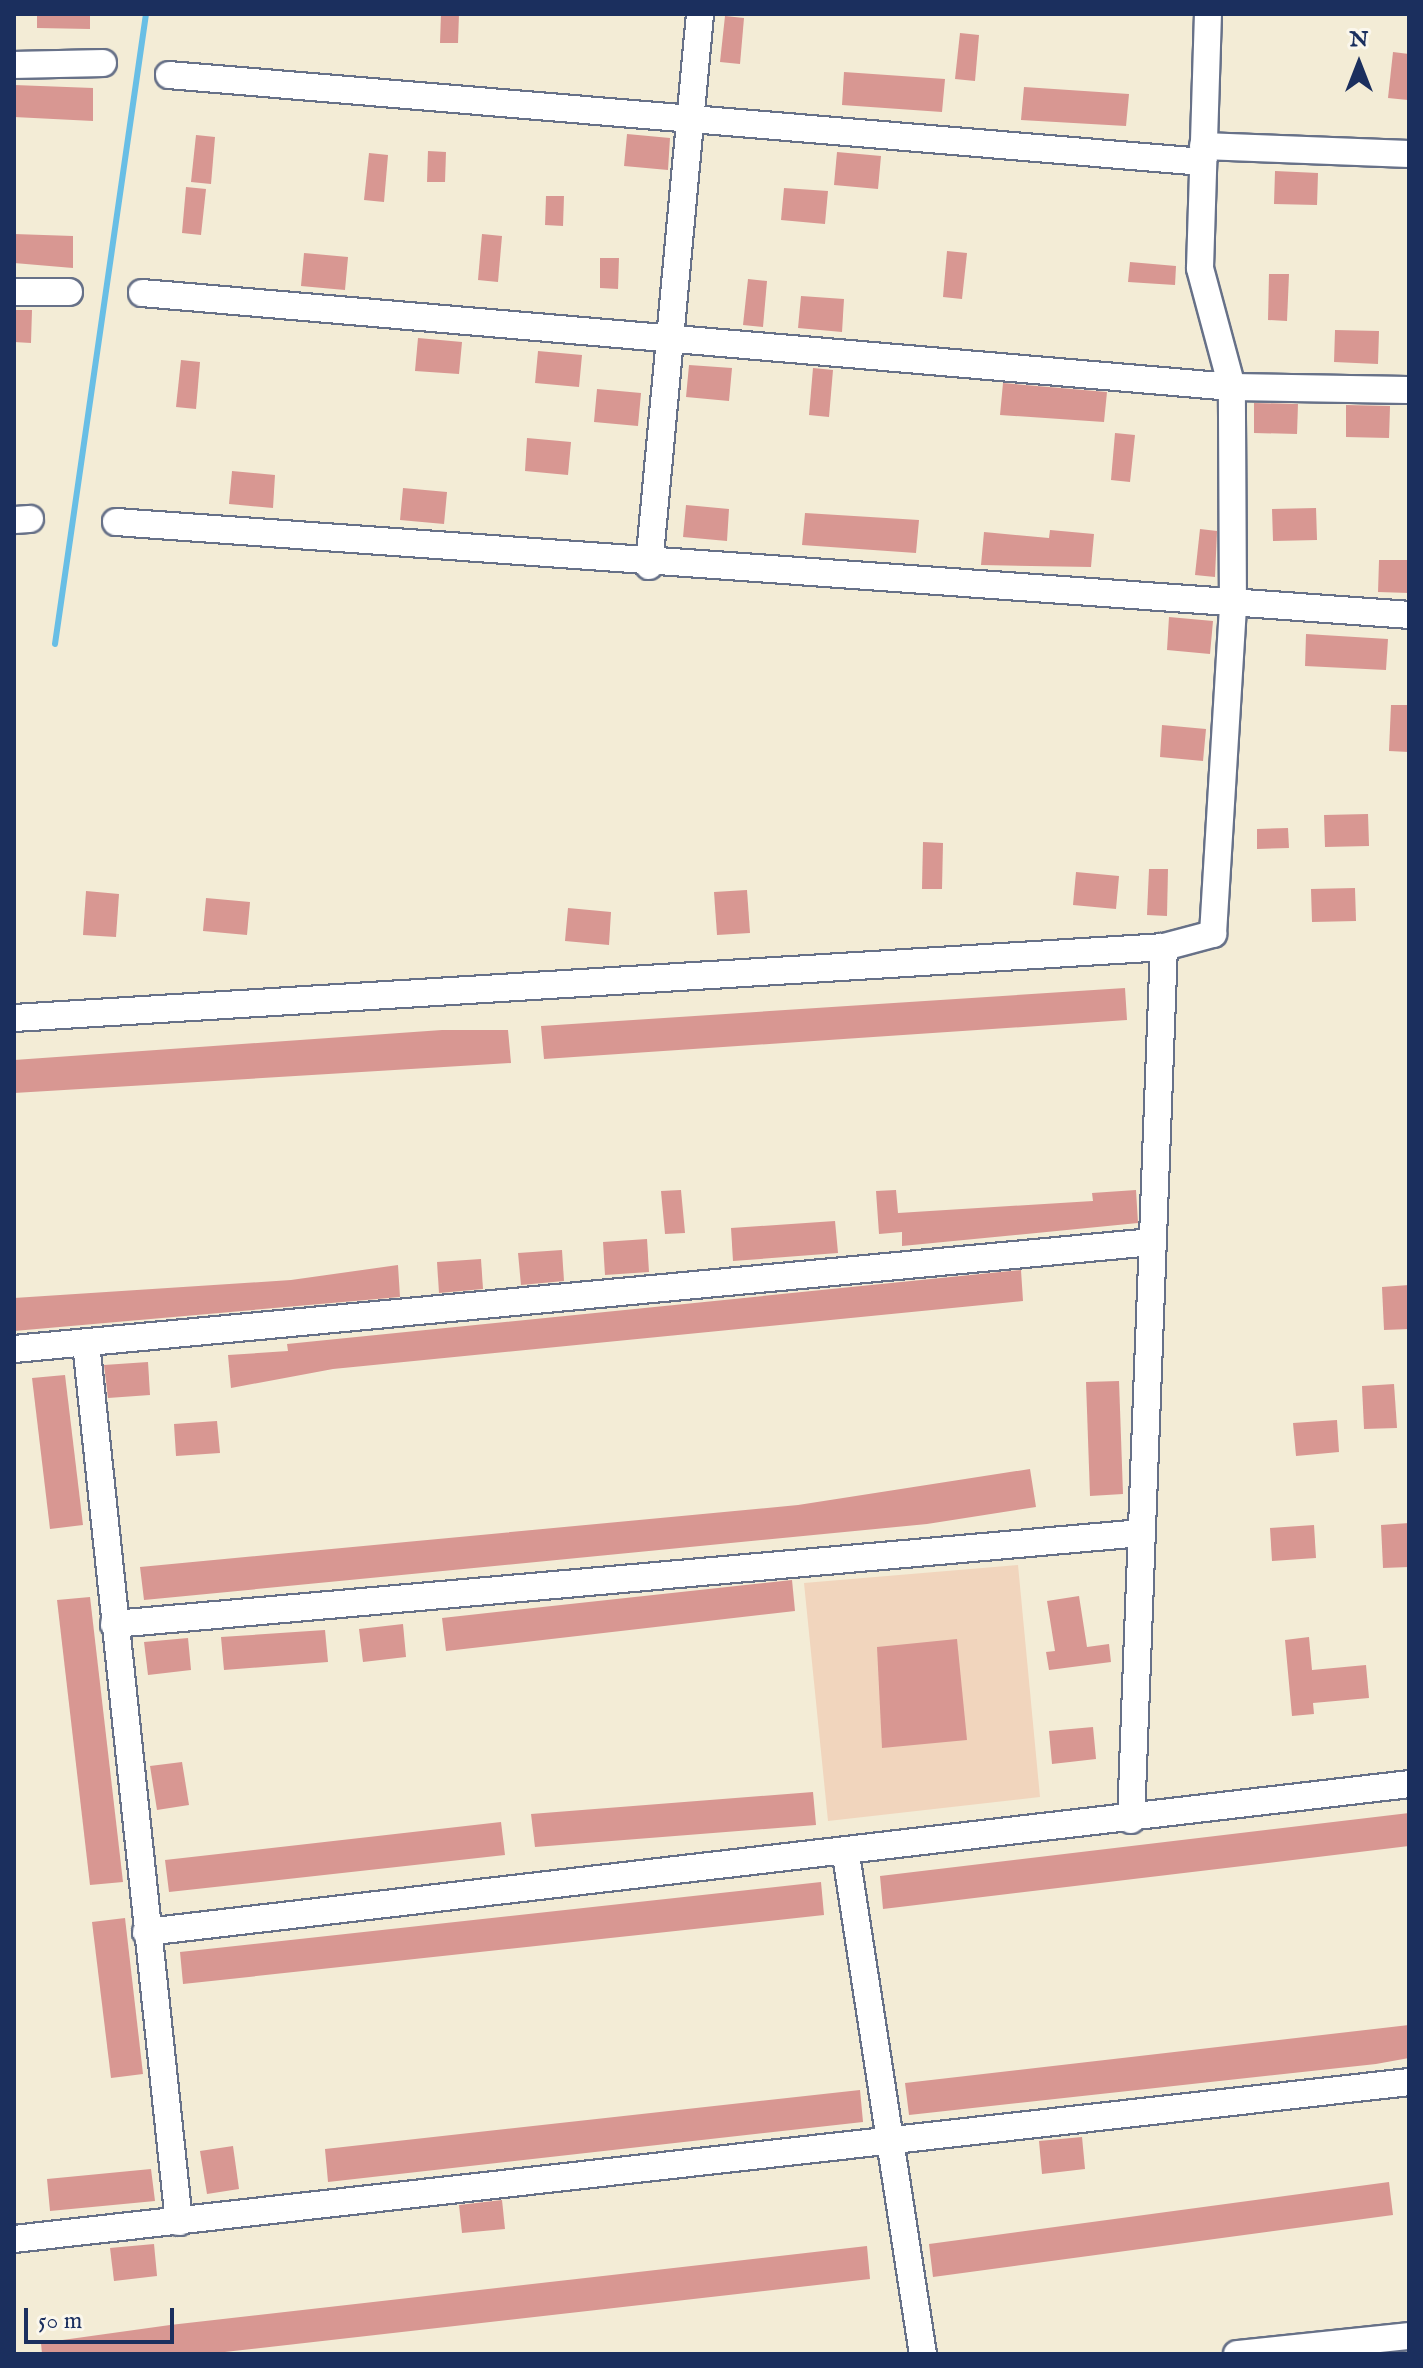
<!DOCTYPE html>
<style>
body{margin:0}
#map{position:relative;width:1423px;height:2368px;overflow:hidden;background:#f3ecd6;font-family:"IM FELL English",serif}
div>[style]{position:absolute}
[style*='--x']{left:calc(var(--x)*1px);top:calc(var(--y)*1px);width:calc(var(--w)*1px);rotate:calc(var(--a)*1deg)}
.built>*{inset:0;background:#f1d5bd}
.stream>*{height:6px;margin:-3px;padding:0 3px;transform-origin:3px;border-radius:3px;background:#68bee5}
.building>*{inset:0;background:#d89792}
.roads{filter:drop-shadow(2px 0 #677188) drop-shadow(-2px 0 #677188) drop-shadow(0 2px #677188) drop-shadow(0 -2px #677188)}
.minor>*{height:26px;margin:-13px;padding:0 13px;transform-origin:13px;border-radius:13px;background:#fff}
span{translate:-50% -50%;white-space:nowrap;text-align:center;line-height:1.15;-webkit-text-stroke:6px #fbf7ec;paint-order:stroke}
.frame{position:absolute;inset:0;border:16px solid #1b2f5e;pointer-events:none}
.north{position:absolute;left:1319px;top:24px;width:80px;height:80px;-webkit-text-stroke:6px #fbf7ec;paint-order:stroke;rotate:0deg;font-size:22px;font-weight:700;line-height:32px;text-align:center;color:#1b2f5e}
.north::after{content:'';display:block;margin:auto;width:28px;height:36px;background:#1b2f5e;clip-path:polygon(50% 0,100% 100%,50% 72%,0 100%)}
.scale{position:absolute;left:24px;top:2308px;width:150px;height:36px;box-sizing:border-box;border:4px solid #1b2f5e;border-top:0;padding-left:10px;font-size:24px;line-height:28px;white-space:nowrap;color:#1b2f5e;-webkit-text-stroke:6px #fbf7ec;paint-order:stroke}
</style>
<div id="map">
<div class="built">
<i style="clip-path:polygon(1018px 1565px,1040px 1797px,828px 1821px,804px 1583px)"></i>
</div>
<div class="stream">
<i style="--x:55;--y:644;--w:637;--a:-81.78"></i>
</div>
<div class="building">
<i style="clip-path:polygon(37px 14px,90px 14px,90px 29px,37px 28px)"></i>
<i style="clip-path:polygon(441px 14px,459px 14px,458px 43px,440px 43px)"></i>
<i style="clip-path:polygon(725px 16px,744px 18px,740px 64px,720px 62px)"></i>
<i style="clip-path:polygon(960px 33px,979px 35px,975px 81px,955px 79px)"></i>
<i style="clip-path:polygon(1393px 52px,1409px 54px,1408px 100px,1388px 98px)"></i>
<i style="clip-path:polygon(844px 72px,945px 79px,942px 112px,842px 105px)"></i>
<i style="clip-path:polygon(14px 85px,93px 88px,93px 121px,14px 117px)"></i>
<i style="clip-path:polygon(1024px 87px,1129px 94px,1126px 126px,1021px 120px)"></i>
<i style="clip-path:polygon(627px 134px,670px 138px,668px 170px,624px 166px)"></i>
<i style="clip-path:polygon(196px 135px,215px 137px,211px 184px,191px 182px)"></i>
<i style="clip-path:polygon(428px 151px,446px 152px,445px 182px,427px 182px)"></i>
<i style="clip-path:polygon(837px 152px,881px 156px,878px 189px,834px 185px)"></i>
<i style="clip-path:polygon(369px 153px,388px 155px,384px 202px,364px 200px)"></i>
<i style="clip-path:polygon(1275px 171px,1318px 173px,1317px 205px,1274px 204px)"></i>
<i style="clip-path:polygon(186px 187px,206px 189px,201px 235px,182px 233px)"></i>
<i style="clip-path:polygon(784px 188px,828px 191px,825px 224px,781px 220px)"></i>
<i style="clip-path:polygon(546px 196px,564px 196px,563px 226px,545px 225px)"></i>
<i style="clip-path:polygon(14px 234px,73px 236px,73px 268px,14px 263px)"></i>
<i style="clip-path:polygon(482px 234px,502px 236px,498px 282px,478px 280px)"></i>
<i style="clip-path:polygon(947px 251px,967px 253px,962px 299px,943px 297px)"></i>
<i style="clip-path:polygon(304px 253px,348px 257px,345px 290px,301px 286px)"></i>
<i style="clip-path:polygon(600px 258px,619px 258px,618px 289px,600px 288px)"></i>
<i style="clip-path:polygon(1130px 262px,1176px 266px,1175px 285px,1128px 282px)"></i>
<i style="clip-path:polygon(1269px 274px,1289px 274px,1287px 321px,1268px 320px)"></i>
<i style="clip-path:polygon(748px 279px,767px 281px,763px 327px,743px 325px)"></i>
<i style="clip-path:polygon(801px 296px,844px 299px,842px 332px,798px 328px)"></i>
<i style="clip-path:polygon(14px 310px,32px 310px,31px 343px,14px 342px)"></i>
<i style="clip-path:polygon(1335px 330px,1379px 331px,1378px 364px,1334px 362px)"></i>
<i style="clip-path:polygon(418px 338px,462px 342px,459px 374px,415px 371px)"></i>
<i style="clip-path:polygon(538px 351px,582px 355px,579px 387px,535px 383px)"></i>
<i style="clip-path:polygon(181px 360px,200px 362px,196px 409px,176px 407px)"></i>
<i style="clip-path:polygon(689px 365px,732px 368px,729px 401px,686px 397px)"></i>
<i style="clip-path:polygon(813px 368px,833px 370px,829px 417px,809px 415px)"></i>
<i style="clip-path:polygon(1003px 383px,1107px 392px,1104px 422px,1000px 415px)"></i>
<i style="clip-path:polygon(597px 389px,641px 393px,638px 426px,594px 422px)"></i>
<i style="clip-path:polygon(1254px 403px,1298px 404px,1297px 434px,1254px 433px)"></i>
<i style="clip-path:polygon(1346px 405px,1390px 406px,1389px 438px,1346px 437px)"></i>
<i style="clip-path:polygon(1115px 433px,1135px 435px,1130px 482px,1111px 480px)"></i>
<i style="clip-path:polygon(527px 438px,571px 442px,568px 475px,525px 471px)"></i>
<i style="clip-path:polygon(232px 471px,275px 475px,273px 508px,229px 504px)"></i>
<i style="clip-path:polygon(403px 488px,447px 492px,444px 524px,400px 520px)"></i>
<i style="clip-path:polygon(686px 505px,729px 509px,727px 541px,683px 537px)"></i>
<i style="clip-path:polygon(1316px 508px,1317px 540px,1273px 541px,1272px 509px)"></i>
<i style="clip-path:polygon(805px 513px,919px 520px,916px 553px,802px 545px)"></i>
<i style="clip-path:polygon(1200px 529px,1217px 531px,1215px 577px,1195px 575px)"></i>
<i style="clip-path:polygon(1050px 530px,1094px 534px,1091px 567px,981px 565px,984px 532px,1049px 538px)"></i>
<i style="clip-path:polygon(1379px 560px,1409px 560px,1409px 593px,1378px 592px)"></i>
<i style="clip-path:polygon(1169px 617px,1213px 621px,1210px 654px,1167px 650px)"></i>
<i style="clip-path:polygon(1306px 634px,1388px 639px,1386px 670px,1305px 666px)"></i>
<i style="clip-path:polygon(1391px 705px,1409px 705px,1409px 752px,1389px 751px)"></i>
<i style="clip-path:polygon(1162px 725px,1206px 729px,1203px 761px,1160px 757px)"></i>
<i style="clip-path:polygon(1368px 814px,1369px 846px,1325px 847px,1324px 815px)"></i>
<i style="clip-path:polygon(1288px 828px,1289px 848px,1257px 849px,1257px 829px)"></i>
<i style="clip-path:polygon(923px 842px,943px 843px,942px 889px,922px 889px)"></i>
<i style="clip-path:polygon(1149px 869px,1168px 869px,1167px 916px,1147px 915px)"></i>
<i style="clip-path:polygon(1076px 872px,1119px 876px,1116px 909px,1073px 905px)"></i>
<i style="clip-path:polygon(1355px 888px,1356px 921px,1312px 922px,1311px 889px)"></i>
<i style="clip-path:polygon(747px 890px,750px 933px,717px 935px,714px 892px)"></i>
<i style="clip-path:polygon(86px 891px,119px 894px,116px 937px,83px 935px)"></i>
<i style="clip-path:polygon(206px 898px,250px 902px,247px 935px,203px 931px)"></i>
<i style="clip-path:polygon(568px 908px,611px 912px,609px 945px,565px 941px)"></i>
<i style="clip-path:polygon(1125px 988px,1127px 1020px,544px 1059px,541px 1026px)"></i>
<i style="clip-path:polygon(442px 1030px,508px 1030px,511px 1063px,14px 1093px,14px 1060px)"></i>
<i style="clip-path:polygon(681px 1190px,685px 1233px,665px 1234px,661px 1191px)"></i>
<i style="clip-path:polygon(896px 1190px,898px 1213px,1093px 1201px,1092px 1193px,1136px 1190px,1138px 1223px,902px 1246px,902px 1232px,879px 1234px,876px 1191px)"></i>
<i style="clip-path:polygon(835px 1221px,838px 1253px,733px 1261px,731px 1228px)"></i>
<i style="clip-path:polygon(647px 1239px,649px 1272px,605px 1275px,603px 1242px)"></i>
<i style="clip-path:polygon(562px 1250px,564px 1281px,521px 1285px,518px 1253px)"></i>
<i style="clip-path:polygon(481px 1259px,483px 1289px,439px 1293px,437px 1262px)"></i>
<i style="clip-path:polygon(398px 1265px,400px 1297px,14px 1331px,14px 1298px,291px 1280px)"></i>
<i style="clip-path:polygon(1021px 1270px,1023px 1301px,333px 1369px,231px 1388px,228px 1355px,288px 1351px,287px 1344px)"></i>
<i style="clip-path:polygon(1409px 1285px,1409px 1329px,1384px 1330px,1382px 1287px)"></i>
<i style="clip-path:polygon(148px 1362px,150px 1395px,108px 1398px,104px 1365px)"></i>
<i style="clip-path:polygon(65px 1375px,83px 1525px,50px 1529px,32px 1378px)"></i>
<i style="clip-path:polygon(1119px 1381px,1123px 1494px,1090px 1496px,1086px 1382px)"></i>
<i style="clip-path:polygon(1394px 1384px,1397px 1428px,1364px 1429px,1362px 1386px)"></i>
<i style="clip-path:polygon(1337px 1420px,1339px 1452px,1296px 1456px,1293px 1423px)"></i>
<i style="clip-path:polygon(217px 1421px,220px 1453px,176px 1456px,174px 1424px)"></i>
<i style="clip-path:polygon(1030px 1469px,1036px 1507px,927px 1524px,144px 1600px,140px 1567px,798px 1505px)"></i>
<i style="clip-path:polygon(1409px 1523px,1409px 1567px,1383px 1568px,1381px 1525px)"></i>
<i style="clip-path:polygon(1314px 1525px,1316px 1558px,1272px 1561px,1270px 1528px)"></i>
<i style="clip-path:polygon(792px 1580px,795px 1611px,446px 1651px,442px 1618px)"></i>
<i style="clip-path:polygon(1079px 1596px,1087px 1647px,1109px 1644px,1111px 1662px,1049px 1670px,1046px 1652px,1055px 1651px,1047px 1601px)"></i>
<i style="clip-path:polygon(90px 1597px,123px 1882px,90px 1885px,57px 1600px)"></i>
<i style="clip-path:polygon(403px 1624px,406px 1657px,363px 1662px,359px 1629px)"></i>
<i style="clip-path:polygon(325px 1630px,328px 1662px,224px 1670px,221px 1637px)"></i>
<i style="clip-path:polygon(1309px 1637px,1312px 1670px,1366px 1665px,1369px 1698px,1313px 1703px,1314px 1714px,1292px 1716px,1285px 1640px)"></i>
<i style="clip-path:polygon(188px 1638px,191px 1670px,148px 1675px,144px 1642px)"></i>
<i style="clip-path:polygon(957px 1639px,967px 1740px,882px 1748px,877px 1647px)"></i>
<i style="clip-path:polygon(1093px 1727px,1096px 1759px,1052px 1764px,1049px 1731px)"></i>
<i style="clip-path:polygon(182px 1762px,189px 1805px,157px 1810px,150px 1766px)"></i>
<i style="clip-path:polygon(813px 1792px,816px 1825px,535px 1847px,531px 1814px)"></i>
<i style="clip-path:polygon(1409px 1813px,1409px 1846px,883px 1909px,880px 1876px)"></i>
<i style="clip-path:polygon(501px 1822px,505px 1855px,169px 1892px,165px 1860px)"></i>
<i style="clip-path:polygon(821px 1882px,824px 1915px,183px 1984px,180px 1952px)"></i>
<i style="clip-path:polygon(125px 1918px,143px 2074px,111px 2078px,92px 1922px)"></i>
<i style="clip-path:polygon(1409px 2025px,1409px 2058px,1376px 2064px,909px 2115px,905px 2083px)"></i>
<i style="clip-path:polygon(860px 2090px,863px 2122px,328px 2182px,325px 2149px)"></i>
<i style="clip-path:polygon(1082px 2137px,1085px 2169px,1042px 2174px,1039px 2141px)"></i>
<i style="clip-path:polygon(233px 2146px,239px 2189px,207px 2194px,200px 2151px)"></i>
<i style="clip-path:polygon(151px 2169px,155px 2201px,50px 2211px,47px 2179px)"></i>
<i style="clip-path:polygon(1389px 2182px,1393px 2215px,933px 2277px,929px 2244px)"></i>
<i style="clip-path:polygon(502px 2200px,505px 2229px,462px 2233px,459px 2205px)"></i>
<i style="clip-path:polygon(154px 2244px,157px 2276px,114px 2281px,110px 2248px)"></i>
<i style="clip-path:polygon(867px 2246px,870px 2279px,207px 2354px,42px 2354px,41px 2343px,170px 2325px)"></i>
</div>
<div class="roads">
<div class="minor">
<i style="--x:14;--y:65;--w:89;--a:-1.3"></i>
<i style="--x:169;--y:75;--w:1038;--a:4.81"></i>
<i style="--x:1203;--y:146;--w:206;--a:2.2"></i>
<i style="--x:14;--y:292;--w:55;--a:0"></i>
<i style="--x:142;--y:293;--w:1094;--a:4.93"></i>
<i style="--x:1232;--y:387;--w:177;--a:1"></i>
<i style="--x:14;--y:520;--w:16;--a:-4"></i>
<i style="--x:116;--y:522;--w:1296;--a:4.11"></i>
<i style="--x:649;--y:566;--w:554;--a:-84.72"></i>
<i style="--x:14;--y:1018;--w:1152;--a:-3.53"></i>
<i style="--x:1164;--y:947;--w:51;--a:-14.9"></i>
<i style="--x:1213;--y:934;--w:327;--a:-86.5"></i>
<i style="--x:1233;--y:608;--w:221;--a:-90.3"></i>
<i style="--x:1232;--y:387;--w:123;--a:-105.1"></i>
<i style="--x:1200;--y:268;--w:254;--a:-88.2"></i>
<i style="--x:86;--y:1343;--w:884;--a:83.96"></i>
<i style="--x:14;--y:1349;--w:1144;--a:-5.37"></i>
<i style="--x:114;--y:1624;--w:1032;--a:-5.06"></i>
<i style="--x:1131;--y:1820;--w:874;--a:-87.84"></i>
<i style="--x:846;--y:1855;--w:505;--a:81.23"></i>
<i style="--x:146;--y:1932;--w:1272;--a:-6.68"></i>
<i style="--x:14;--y:2239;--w:1404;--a:-6.42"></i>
<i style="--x:1237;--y:2354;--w:173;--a:-6"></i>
</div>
</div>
<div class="frame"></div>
<div class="north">N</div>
<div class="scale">50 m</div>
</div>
